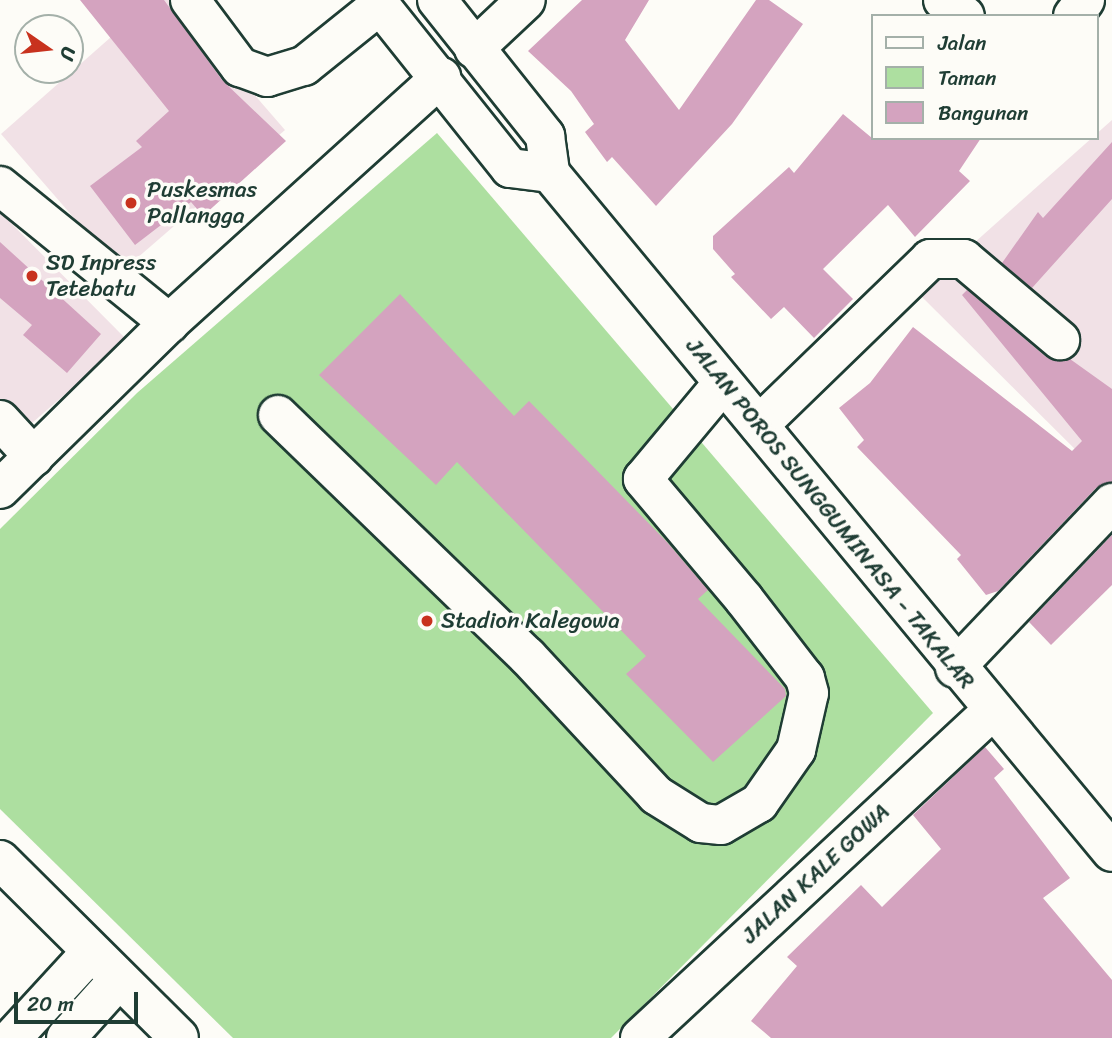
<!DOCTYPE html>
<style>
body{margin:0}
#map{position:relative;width:1112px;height:1038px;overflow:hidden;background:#fdfcf7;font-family:Sriracha,sans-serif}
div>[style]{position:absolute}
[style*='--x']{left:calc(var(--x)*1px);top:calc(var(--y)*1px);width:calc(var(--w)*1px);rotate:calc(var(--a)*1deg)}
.built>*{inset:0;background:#f1e1e6}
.green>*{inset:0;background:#addfa0}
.building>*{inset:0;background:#d4a3bf}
.roads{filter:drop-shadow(2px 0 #1f3d34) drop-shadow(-2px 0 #1f3d34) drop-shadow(0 2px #1f3d34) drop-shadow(0 -2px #1f3d34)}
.minor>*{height:38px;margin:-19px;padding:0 19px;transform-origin:19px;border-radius:19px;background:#fdfcf7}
.highway>*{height:38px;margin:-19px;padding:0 19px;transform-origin:19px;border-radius:19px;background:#fdfcf7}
.dots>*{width:19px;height:19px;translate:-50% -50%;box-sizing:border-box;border:4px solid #fdfcf7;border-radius:50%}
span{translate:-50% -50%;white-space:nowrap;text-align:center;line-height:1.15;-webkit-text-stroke:7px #fdfcf7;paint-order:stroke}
.poi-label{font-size:23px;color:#1f3d34}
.left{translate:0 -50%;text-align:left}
.street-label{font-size:23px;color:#1f3d34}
.legend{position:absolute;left:871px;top:14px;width:228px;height:126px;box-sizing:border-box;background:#fdfcf7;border:2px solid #a4b0a9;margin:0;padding:9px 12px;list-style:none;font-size:21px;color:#1f3d34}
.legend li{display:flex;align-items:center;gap:14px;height:35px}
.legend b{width:35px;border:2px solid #a4b0a9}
.north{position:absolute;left:14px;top:14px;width:70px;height:70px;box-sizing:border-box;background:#fdfcf7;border:2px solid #a4b0a9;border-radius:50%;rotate:104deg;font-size:19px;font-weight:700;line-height:28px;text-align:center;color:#1f3d34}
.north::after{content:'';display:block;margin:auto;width:24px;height:32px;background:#c8321e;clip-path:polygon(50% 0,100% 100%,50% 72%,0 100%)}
.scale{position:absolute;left:14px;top:992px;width:124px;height:32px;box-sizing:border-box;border:4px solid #1f3d34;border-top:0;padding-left:9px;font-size:21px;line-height:24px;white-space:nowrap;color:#1f3d34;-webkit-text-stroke:5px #fdfcf7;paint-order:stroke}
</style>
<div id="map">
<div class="built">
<i style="clip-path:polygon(153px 0,172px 0,285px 130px,121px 272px,1px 134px)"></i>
<i style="clip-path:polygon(1112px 120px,1112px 486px,918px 293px)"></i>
<i style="clip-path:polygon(0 212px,127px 340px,0 451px)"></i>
</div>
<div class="green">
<i style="clip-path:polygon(437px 133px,933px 713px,611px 1038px,233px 1038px,0 809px,0 529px,137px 393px)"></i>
</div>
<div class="building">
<i style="clip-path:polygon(80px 0,164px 0,222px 80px,286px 141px,203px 216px,191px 202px,135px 245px,90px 186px,142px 147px,136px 141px,169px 111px)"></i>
<i style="clip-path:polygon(582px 0,649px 0,625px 40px,679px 110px,756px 0,769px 0,803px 24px,732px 124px,656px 206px,612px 157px,607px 162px,585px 132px,594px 124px,571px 91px,528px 51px)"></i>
<i style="clip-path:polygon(843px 114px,872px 138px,981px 138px,959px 171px,970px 181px,915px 237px,888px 205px,823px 269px,853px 299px,814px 338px,784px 307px,771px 319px,731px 277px,735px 274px,713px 249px,713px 236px,789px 167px,794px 173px)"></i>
<i style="clip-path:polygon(1112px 142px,1112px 199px,1032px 288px,1002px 263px,1038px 212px,1043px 218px)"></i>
<i style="clip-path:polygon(0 242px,101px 334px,67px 373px,23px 335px,32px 325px,0 298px)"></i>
<i style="clip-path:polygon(967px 290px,1046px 357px,1070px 359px,1112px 389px,1112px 482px,1096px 488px,998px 591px,986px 595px,957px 559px,961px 555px,857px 447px,864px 440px,839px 408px,870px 383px,913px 327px,1072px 451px,1082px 441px,962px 295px)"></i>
<i style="clip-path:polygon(400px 294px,514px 416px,529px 401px,667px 542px,708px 590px,698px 599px,785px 689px,786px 696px,713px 762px,626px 674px,646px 656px,457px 462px,436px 485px,319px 375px)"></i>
<i style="clip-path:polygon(1112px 535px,1112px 585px,1051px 645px,1029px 622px)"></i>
<i style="clip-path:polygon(985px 747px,1004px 769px,994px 778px,1070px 878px,1043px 898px,1112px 980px,1112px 1038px,771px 1038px,751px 1021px,797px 966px,787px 957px,861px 885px,882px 907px,941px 849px,913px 815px)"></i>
</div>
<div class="roads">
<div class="minor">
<i style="--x:190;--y:0;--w:84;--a:53.3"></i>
<i style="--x:240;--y:67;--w:29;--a:20"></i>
<i style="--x:267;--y:77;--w:39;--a:-17"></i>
<i style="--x:304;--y:66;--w:97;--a:-38.8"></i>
<i style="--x:943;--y:0;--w:27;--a:36"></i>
<i style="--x:1073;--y:16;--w:20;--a:-53"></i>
<i style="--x:474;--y:49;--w:71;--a:-43.3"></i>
<i style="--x:0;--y:186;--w:218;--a:39"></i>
<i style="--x:278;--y:415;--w:347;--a:44.1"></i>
<i style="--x:527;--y:656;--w:190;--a:47.1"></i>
<i style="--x:656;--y:795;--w:53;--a:31.9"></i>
<i style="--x:701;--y:823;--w:20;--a:6"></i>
<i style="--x:721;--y:825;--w:44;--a:-30.1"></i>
<i style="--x:759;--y:803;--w:65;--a:-55.1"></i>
<i style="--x:796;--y:750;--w:58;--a:-77.2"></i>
<i style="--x:809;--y:693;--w:16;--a:-105"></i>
<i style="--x:805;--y:678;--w:100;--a:-127.7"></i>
<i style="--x:744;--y:599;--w:157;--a:-130.1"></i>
<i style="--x:643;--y:479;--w:125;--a:-50.2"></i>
<i style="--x:0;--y:420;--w:50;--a:47.4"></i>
<i style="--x:759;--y:425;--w:238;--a:-44.1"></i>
<i style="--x:930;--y:259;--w:34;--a:0"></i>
<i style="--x:964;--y:259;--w:126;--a:40.2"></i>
<i style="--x:0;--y:489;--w:237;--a:-44.5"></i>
<i style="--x:169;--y:323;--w:367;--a:-42.1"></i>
<i style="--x:955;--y:668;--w:228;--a:-46.4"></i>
<i style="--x:0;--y:860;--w:252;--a:44.8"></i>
<i style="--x:12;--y:1038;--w:117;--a:-47.4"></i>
<i style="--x:66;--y:1038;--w:78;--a:-48.1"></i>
<i style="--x:640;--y:1038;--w:480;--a:-42.9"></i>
</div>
<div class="highway">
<i style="--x:376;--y:0;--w:215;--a:51.4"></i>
<i style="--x:510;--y:168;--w:40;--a:7.1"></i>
<i style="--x:437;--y:0;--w:174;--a:51.5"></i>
<i style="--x:545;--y:136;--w:37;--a:82"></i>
<i style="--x:550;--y:173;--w:881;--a:50.39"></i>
</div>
</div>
<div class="dots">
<i style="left:131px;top:203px;background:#c8321e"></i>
<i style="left:32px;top:276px;background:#c8321e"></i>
<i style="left:427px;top:621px;background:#c8321e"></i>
</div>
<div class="poi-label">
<span class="left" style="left:147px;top:203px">Puskesmas<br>Pallangga</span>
<span class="left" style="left:46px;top:276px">SD Inpress<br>Tetebatu</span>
<span class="left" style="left:441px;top:621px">Stadion Kalegowa</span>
</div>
<div class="street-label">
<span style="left:830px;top:514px;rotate:51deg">JALAN POROS SUNGGUMINASA - TAKALAR</span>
<span style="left:816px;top:874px;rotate:-43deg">JALAN KALE GOWA</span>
</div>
<ul class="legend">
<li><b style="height:9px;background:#fdfcf7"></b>Jalan</li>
<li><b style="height:19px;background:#addfa0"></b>Taman</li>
<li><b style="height:19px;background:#d4a3bf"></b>Bangunan</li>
</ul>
<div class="north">U</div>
<div class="scale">20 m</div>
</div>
